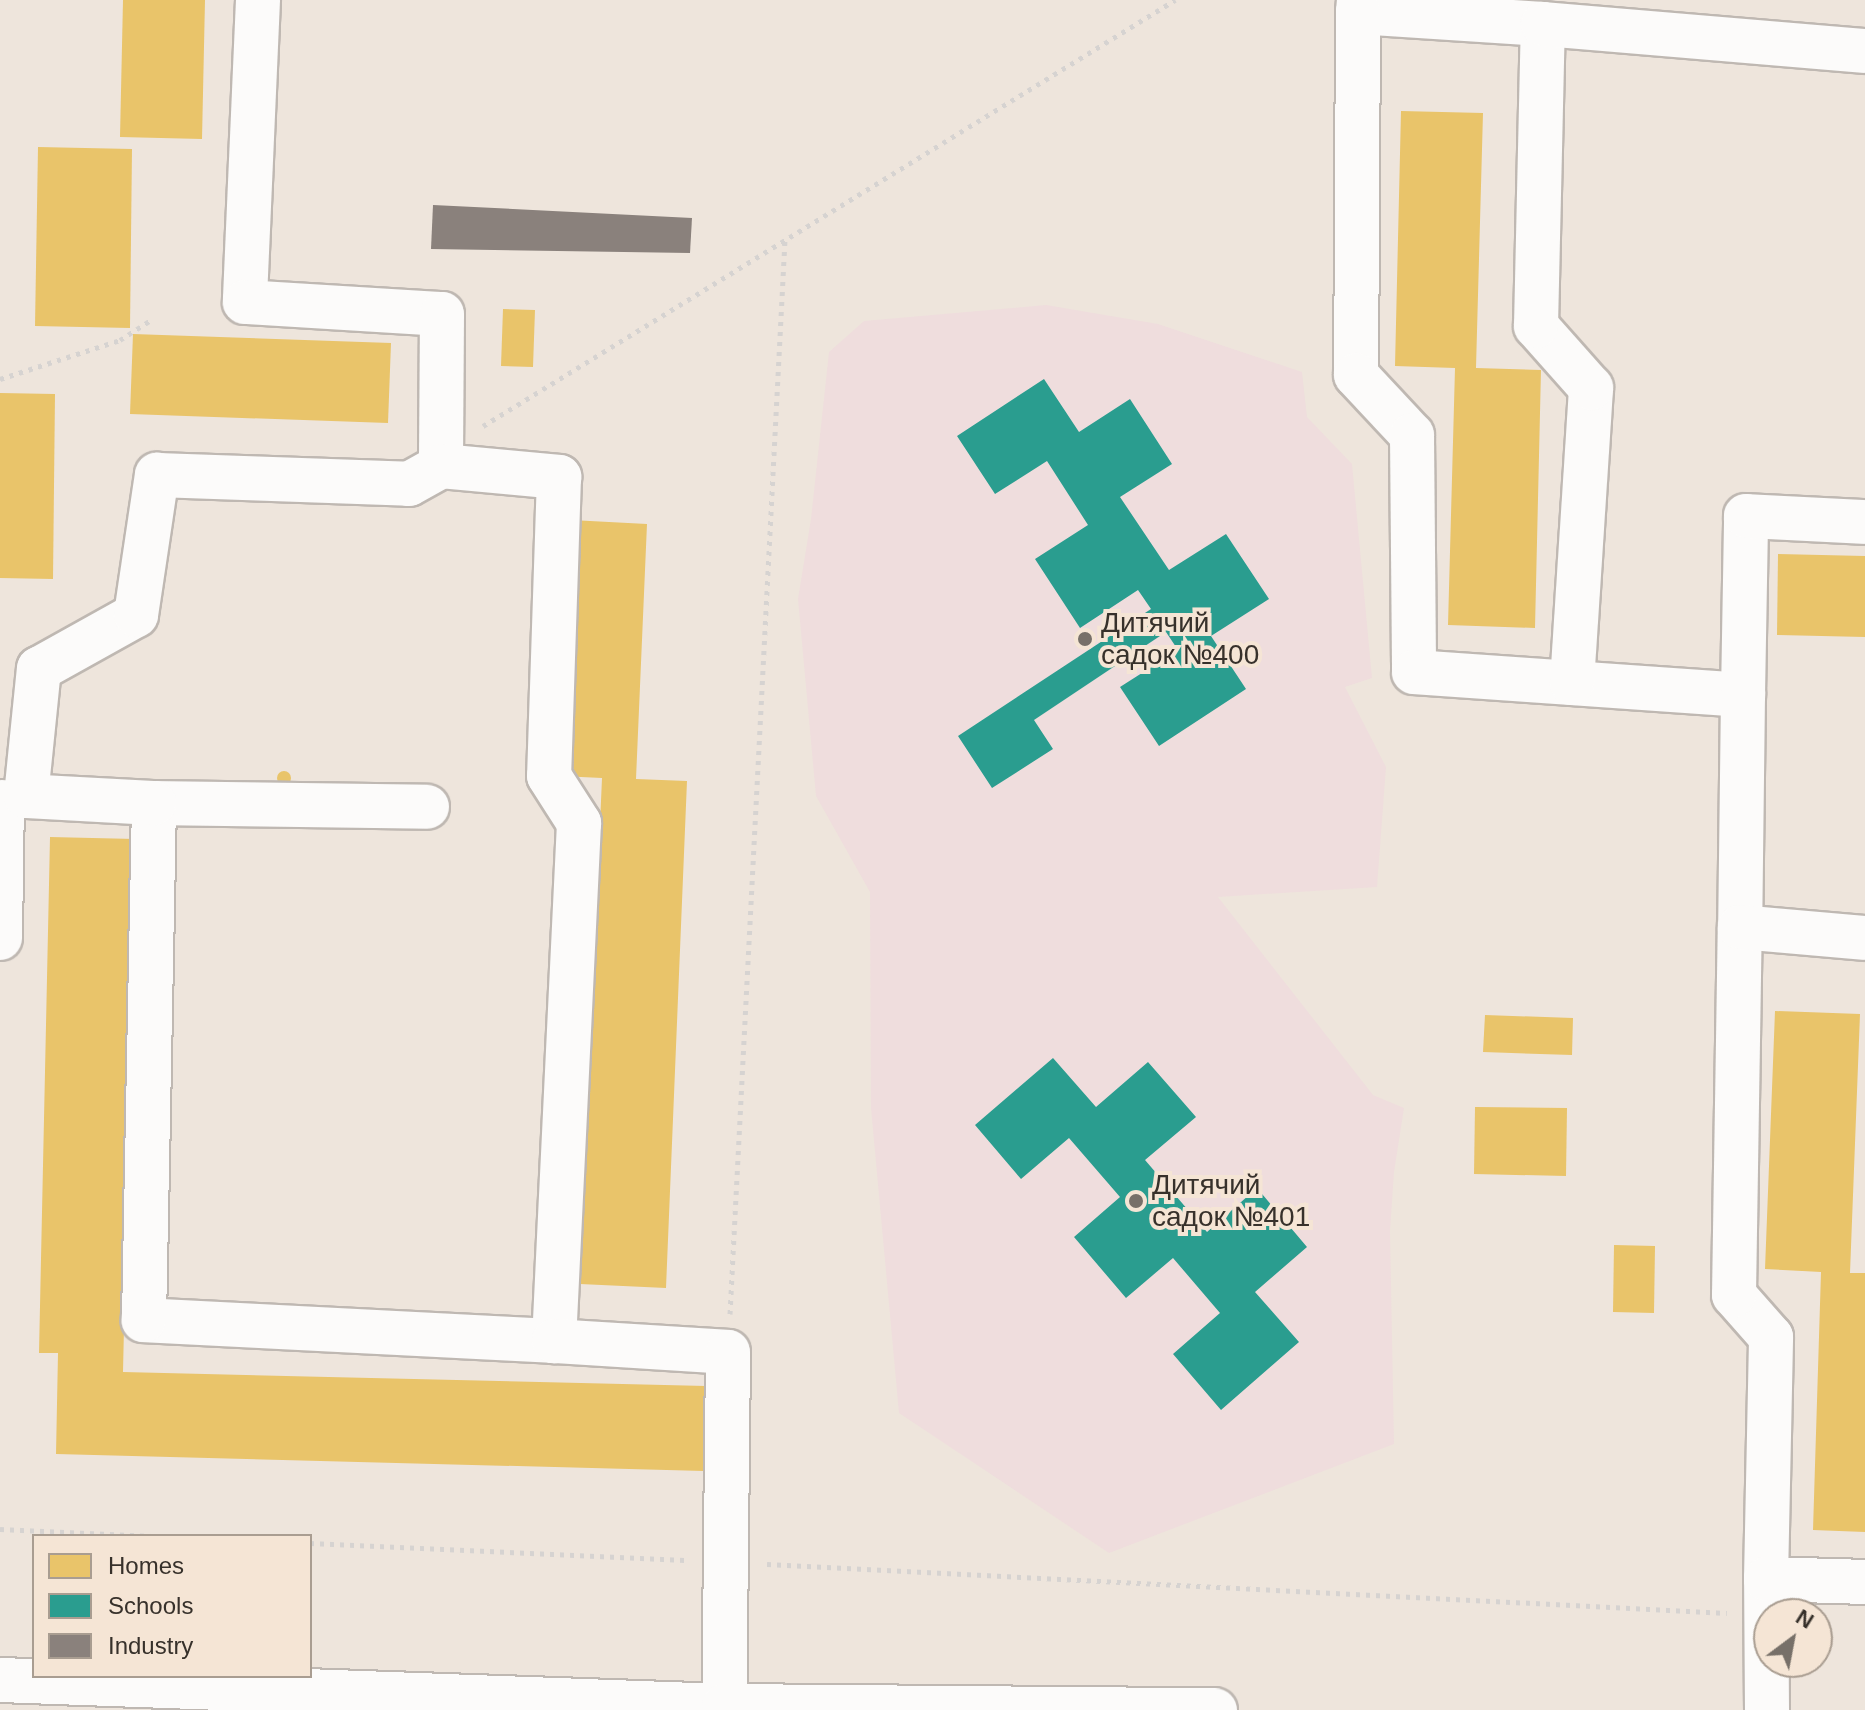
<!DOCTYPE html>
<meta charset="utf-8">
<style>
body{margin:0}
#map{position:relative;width:1865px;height:1710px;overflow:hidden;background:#eee5dc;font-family:Helvetica,sans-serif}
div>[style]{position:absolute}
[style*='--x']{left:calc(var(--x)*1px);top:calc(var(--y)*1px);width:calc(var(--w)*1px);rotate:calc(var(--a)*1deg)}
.education>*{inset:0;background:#efdddd}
.homes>*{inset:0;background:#e9c46a}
.round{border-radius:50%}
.schools>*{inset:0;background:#2a9d8f}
.industry>*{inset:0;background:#8a817c}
.path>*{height:5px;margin-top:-2.5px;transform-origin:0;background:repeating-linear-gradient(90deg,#d6d3d1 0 4px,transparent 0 10px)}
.roads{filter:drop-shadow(2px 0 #bfb8b2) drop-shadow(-2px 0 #bfb8b2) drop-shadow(0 2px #bfb8b2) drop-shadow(0 -2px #bfb8b2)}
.minor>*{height:44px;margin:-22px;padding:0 22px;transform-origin:22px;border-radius:22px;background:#fcfbfa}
.dots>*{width:22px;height:22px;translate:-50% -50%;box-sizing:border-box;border:4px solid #f5e5d5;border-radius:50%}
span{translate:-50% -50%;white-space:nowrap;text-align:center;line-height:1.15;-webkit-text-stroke:8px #f5e5d5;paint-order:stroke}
.poi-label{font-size:28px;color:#37312b}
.left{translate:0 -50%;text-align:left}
.legend{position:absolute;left:32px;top:1534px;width:280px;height:144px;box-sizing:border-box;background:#f5e5d5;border:2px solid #a99d91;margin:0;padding:10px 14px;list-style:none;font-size:24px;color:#37312b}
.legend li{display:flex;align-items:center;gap:16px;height:40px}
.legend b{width:40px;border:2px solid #a99d91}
.north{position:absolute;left:1753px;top:1598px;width:80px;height:80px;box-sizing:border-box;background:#f5e5d5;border:2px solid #a99d91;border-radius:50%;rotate:32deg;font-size:22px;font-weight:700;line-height:32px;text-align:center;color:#37312b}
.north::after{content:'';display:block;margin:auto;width:28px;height:36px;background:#777069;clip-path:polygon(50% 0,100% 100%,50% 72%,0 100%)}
</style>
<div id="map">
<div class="education">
<i style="clip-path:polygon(1046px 305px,1158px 324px,1302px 372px,1307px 417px,1352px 464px,1372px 678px,1345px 687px,1386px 767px,1377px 887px,1218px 897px,1373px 1095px,1404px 1108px,1394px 1172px,1390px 1231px,1394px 1444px,1109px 1553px,899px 1413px,871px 1108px,870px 892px,816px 796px,798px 599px,811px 519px,829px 352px,864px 321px)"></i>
</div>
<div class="homes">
<i style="clip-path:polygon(123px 0,205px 0,202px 139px,120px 137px)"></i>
<i style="clip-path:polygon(1401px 111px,1483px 113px,1476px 368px,1541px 370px,1535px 628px,1448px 625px,1455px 368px,1395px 366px)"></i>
<i style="clip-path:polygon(38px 147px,132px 149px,130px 328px,35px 326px)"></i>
<i style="clip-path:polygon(503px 309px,535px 310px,533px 367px,501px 366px)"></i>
<i style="clip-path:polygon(133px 334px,391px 343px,388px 423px,130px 414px)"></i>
<i style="clip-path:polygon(0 393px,55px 394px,53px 579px,0 578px)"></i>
<i style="clip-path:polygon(571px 520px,647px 524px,636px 779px,687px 781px,666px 1288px,580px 1284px,602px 778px,560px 776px)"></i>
<i style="clip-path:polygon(1778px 554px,1865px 556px,1865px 637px,1777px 635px)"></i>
<i class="round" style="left:277px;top:771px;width:14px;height:14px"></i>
<i style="clip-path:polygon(50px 837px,135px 839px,123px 1372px,706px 1386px,704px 1471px,56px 1454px,58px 1353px,39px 1353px)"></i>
<i style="clip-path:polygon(1775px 1011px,1860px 1014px,1850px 1273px,1865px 1273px,1865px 1532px,1813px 1530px,1821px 1272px,1765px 1269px)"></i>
<i style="clip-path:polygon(1485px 1015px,1573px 1018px,1572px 1055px,1483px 1052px)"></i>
<i style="clip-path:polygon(1475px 1107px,1567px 1108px,1566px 1176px,1474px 1174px)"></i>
<i style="clip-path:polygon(1614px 1245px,1655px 1246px,1654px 1313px,1613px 1312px)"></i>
</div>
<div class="schools">
<i style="clip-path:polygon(1044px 379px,1079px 432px,1130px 399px,1172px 464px,1120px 497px,1169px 570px,1226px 534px,1269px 599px,1211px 636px,1246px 689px,1159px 746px,1120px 687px,1178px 650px,1166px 632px,1034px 720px,1053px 749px,992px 788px,958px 736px,1151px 609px,1138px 590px,1080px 628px,1035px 559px,1088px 525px,1047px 461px,995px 494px,957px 436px)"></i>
<i style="clip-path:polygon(1053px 1058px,1096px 1107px,1148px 1062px,1196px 1117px,1145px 1160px,1207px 1232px,1257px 1188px,1307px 1247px,1255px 1292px,1299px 1342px,1221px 1410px,1173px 1354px,1220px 1313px,1173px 1258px,1126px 1298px,1074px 1237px,1120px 1197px,1069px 1138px,1021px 1179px,975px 1125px)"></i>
</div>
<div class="industry">
<i style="clip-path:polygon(433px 205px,692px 218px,690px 253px,431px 249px)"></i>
</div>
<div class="path">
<i style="--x:0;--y:379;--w:126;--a:-18"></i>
<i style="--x:120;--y:340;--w:38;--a:-33"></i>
<i style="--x:483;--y:426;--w:813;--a:-31.62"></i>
<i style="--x:730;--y:1314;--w:1075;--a:-87.07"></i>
<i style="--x:0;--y:1529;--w:152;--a:2.6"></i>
<i style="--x:310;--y:1543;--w:375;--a:2.6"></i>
<i style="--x:767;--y:1564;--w:961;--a:2.92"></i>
</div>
<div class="roads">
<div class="minor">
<i style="--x:258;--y:0;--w:302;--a:92.5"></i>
<i style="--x:245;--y:302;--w:197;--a:3.5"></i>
<i style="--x:442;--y:314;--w:152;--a:90.4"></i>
<i style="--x:1359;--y:0;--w:12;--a:95"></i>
<i style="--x:1358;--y:12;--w:185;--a:3.7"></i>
<i style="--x:1358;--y:12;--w:363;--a:90.3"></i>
<i style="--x:1356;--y:375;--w:82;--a:47"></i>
<i style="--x:1412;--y:435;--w:237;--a:89.5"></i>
<i style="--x:1414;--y:672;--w:330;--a:4"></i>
<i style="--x:1743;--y:695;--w:232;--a:90.7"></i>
<i style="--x:1572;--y:683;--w:296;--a:-86.3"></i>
<i style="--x:1591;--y:388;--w:83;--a:-131.6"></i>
<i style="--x:1536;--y:326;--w:302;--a:-88.7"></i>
<i style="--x:1543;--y:24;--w:323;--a:4.8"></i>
<i style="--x:1743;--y:695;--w:179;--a:-89"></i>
<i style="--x:1746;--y:516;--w:119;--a:2.9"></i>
<i style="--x:154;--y:803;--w:273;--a:0.8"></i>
<i style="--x:0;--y:938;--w:136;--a:-89.2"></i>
<i style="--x:554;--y:1341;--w:411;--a:-177.1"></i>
<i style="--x:144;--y:1320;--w:517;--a:-88.89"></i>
<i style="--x:154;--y:803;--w:128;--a:-176.9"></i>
<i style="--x:26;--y:796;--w:128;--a:-84.2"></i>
<i style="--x:39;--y:669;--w:111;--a:-29.1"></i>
<i style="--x:136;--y:615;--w:142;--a:-81.5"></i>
<i style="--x:157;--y:475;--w:252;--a:2"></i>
<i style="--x:409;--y:484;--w:37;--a:-29"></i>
<i style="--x:441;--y:466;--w:119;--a:5.3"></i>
<i style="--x:559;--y:477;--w:299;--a:91.9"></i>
<i style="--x:549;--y:776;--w:56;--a:57.4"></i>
<i style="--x:579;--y:823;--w:519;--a:92.76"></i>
<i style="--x:554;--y:1341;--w:174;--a:3.6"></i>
<i style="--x:728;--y:1352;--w:354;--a:90.6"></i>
<i style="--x:1766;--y:1579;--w:242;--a:-88.8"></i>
<i style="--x:1771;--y:1337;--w:56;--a:-131.4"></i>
<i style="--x:1734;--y:1295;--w:368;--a:-89.1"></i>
<i style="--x:1740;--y:927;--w:125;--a:5"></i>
<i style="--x:0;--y:1680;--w:724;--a:2.06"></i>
<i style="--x:724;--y:1706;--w:491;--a:0.5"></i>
<i style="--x:1767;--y:1710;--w:131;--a:-90.4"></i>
<i style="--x:1766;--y:1579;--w:99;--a:1.7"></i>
</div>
</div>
<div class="dots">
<i style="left:1085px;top:639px;background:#777069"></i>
<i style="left:1136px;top:1201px;background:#777069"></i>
</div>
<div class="poi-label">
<span class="left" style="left:1101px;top:639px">Дитячий<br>садок №400</span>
<span class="left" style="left:1152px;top:1201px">Дитячий<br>садок №401</span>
</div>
<ul class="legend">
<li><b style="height:22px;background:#e9c46a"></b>Homes</li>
<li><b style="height:22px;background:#2a9d8f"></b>Schools</li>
<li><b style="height:22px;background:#8a817c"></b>Industry</li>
</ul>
<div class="north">N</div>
</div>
